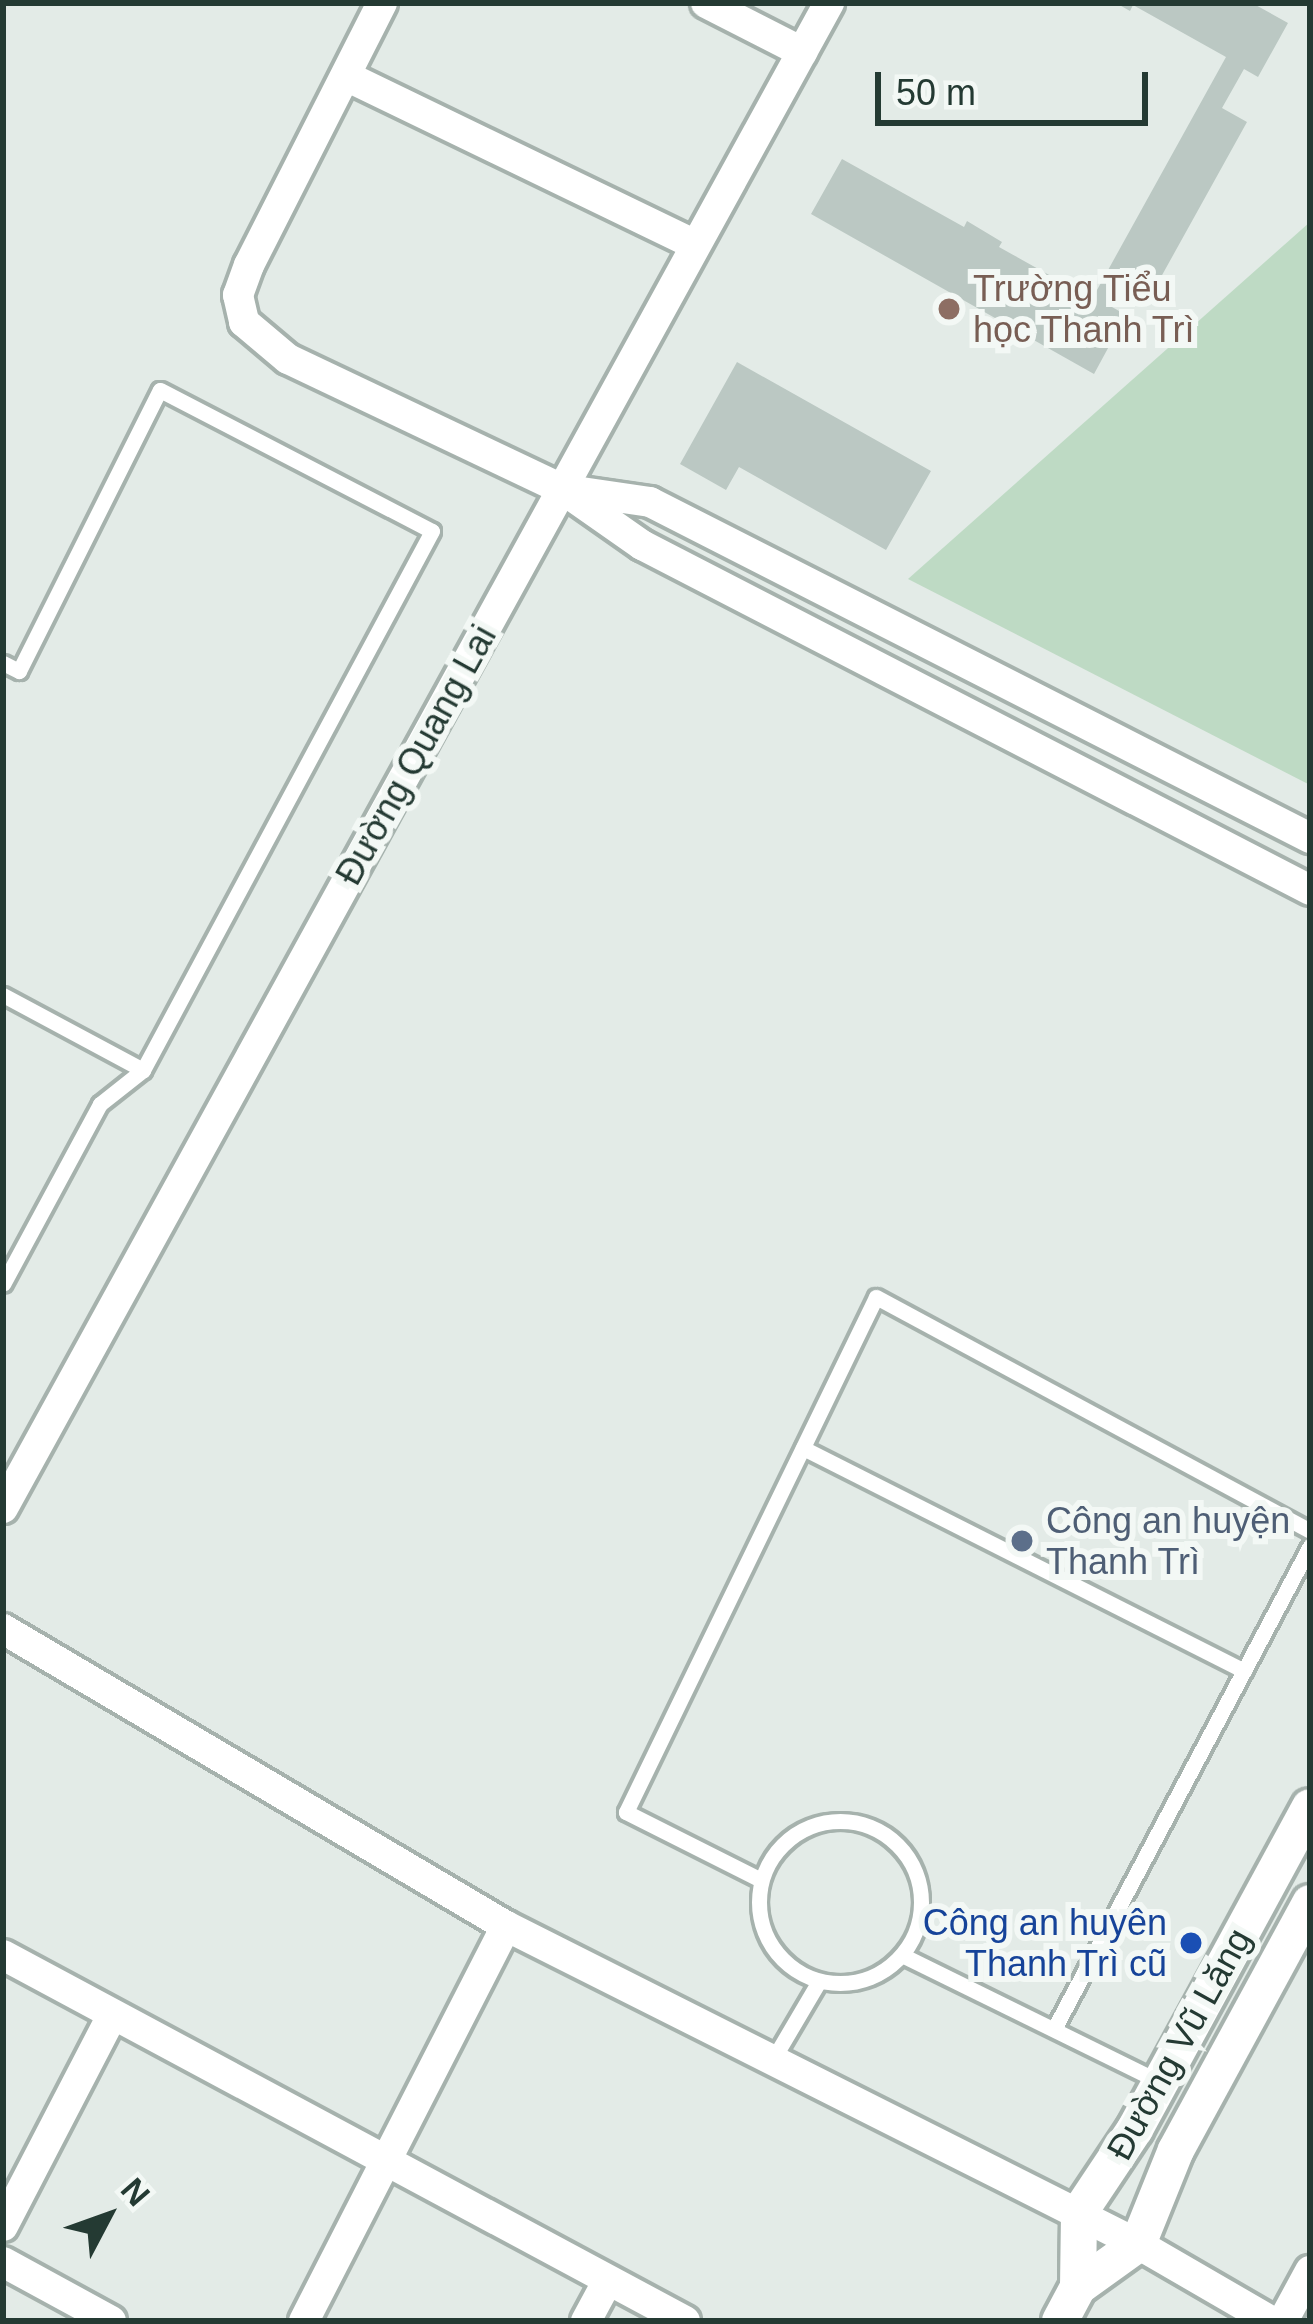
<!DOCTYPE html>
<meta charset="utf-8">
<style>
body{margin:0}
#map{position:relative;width:1313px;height:2324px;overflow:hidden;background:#e3ebe7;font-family:Helvetica,sans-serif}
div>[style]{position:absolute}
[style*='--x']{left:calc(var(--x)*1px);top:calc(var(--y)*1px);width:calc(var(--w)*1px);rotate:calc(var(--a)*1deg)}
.green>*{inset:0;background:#bedac4}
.building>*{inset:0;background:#bbc8c3}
.roads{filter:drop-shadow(3px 0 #a6b2ad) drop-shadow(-3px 0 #a6b2ad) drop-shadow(0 3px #a6b2ad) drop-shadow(0 -3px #a6b2ad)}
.lane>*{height:15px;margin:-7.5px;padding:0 7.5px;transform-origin:7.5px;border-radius:7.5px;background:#fff}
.lane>.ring{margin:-7.5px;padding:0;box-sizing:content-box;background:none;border:15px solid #fff;border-radius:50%}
.street>*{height:30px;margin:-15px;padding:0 15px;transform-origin:15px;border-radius:15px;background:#fff}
.secondary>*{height:36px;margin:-18px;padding:0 18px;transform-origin:18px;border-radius:18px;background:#fff}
.dots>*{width:33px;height:33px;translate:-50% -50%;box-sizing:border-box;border:6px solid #f3f8f5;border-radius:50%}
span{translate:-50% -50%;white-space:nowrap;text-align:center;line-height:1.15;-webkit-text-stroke:12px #f3f8f5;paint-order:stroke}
.education-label{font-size:36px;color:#785e54}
.left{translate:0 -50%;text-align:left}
.street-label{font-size:36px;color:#243a33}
.service-label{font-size:36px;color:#4e5e75}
.transit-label{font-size:36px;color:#164399}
.right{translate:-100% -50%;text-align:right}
.frame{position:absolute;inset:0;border:6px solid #243a33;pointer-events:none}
.north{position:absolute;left:48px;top:2156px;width:120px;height:120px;-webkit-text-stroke:9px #f3f8f5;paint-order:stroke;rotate:49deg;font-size:33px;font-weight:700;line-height:48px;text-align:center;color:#243a33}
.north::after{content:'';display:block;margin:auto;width:42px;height:54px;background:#243a33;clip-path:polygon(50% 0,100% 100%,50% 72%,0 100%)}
.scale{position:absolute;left:875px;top:72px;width:273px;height:54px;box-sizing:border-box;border:6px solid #243a33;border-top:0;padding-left:15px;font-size:36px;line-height:42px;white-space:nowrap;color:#243a33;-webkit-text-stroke:9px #f3f8f5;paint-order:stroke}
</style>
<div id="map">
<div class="green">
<i style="clip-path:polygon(1310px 222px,1310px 785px,908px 579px)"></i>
</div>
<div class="building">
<i style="clip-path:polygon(1116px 3px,1252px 3px,1288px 23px,1258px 77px,1244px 69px,1222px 108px,1247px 122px,1156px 286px,1131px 273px,1112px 307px,1126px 315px,1094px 374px,811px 214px,842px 159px,964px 227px,967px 221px,1002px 242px,999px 247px,1092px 299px,1226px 57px,1133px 5px,1130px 11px)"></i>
<i style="clip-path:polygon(737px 362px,931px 471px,886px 550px,739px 467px,726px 490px,680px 464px)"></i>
</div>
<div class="roads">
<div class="lane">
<i style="--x:3;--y:663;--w:18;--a:27"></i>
<i style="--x:19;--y:671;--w:314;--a:-63.4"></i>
<i style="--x:160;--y:390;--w:306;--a:27.4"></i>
<i style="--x:432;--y:531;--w:612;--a:118.2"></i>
<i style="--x:3;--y:995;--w:159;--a:28.2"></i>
<i style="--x:143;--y:1070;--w:55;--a:141.7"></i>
<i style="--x:100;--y:1104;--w:204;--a:118.3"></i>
<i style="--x:803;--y:1448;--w:494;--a:26.8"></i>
<i class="ring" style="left:759px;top:1821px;width:147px;height:147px"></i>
<i style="--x:759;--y:1879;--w:149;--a:-153.3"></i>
<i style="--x:626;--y:1812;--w:572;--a:-64.11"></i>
<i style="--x:876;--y:1297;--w:493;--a:28.3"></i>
<i style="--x:904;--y:1956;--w:285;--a:26.2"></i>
<i style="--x:1054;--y:2029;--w:547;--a:-62.08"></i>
<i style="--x:772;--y:2061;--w:91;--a:-59.5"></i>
</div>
<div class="street">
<i style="--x:382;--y:3;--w:294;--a:116.9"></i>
<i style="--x:249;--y:265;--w:32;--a:110"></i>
<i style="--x:238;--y:295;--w:28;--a:77"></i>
<i style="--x:244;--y:322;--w:57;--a:40.1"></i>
<i style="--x:288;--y:359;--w:303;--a:25.4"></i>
<i style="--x:562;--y:489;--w:98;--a:35"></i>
<i style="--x:642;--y:545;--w:752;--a:27.31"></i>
<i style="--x:706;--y:3;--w:108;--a:27"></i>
<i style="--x:346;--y:76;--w:386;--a:25.8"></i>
<i style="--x:568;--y:490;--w:83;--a:8.3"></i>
<i style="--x:650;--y:502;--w:741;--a:26.98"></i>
<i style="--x:3;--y:1508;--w:1717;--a:-61.24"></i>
<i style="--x:3;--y:1629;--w:584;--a:30.56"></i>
<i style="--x:506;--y:1926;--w:707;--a:26.71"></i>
<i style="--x:1138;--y:2244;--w:154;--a:30.1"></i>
<i style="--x:3;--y:1955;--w:774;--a:28.22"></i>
<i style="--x:3;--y:2226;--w:234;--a:-62.6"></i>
<i style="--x:3;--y:2262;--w:123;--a:28.6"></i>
<i style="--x:304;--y:2321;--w:444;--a:-62.9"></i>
<i style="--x:586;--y:2321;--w:44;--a:-61.7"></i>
<i style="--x:1283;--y:2321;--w:57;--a:-61.6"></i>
</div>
<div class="secondary">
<i style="--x:1078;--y:2287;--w:74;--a:-35.6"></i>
<i style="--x:1138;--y:2244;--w:101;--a:-68"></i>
<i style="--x:1176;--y:2150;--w:281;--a:-61.5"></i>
<i style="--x:1060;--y:2321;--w:38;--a:-62"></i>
<i style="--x:1078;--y:2287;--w:74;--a:-89.2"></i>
<i style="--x:1079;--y:2213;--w:101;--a:-56.3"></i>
<i style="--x:1135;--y:2129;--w:366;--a:-61.5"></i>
</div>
</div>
<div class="dots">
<i style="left:949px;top:309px;background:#8d6e63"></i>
<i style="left:1022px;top:1541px;background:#5c6f8a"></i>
<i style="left:1191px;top:1943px;background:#1a4fb4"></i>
</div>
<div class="education-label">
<span class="left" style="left:973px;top:309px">Trường Tiểu<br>học Thanh Trì</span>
</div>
<div class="street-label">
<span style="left:416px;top:755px;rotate:-61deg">Đường Quang Lai</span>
<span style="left:1179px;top:2044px;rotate:-61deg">Đường Vũ Lăng</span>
</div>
<div class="service-label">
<span class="left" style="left:1046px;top:1541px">Công an huyện<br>Thanh Trì</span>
</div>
<div class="transit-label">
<span class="right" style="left:1167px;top:1943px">Công an huyên<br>Thanh Trì cũ</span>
</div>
<div class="frame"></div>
<div class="north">N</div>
<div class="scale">50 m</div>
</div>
